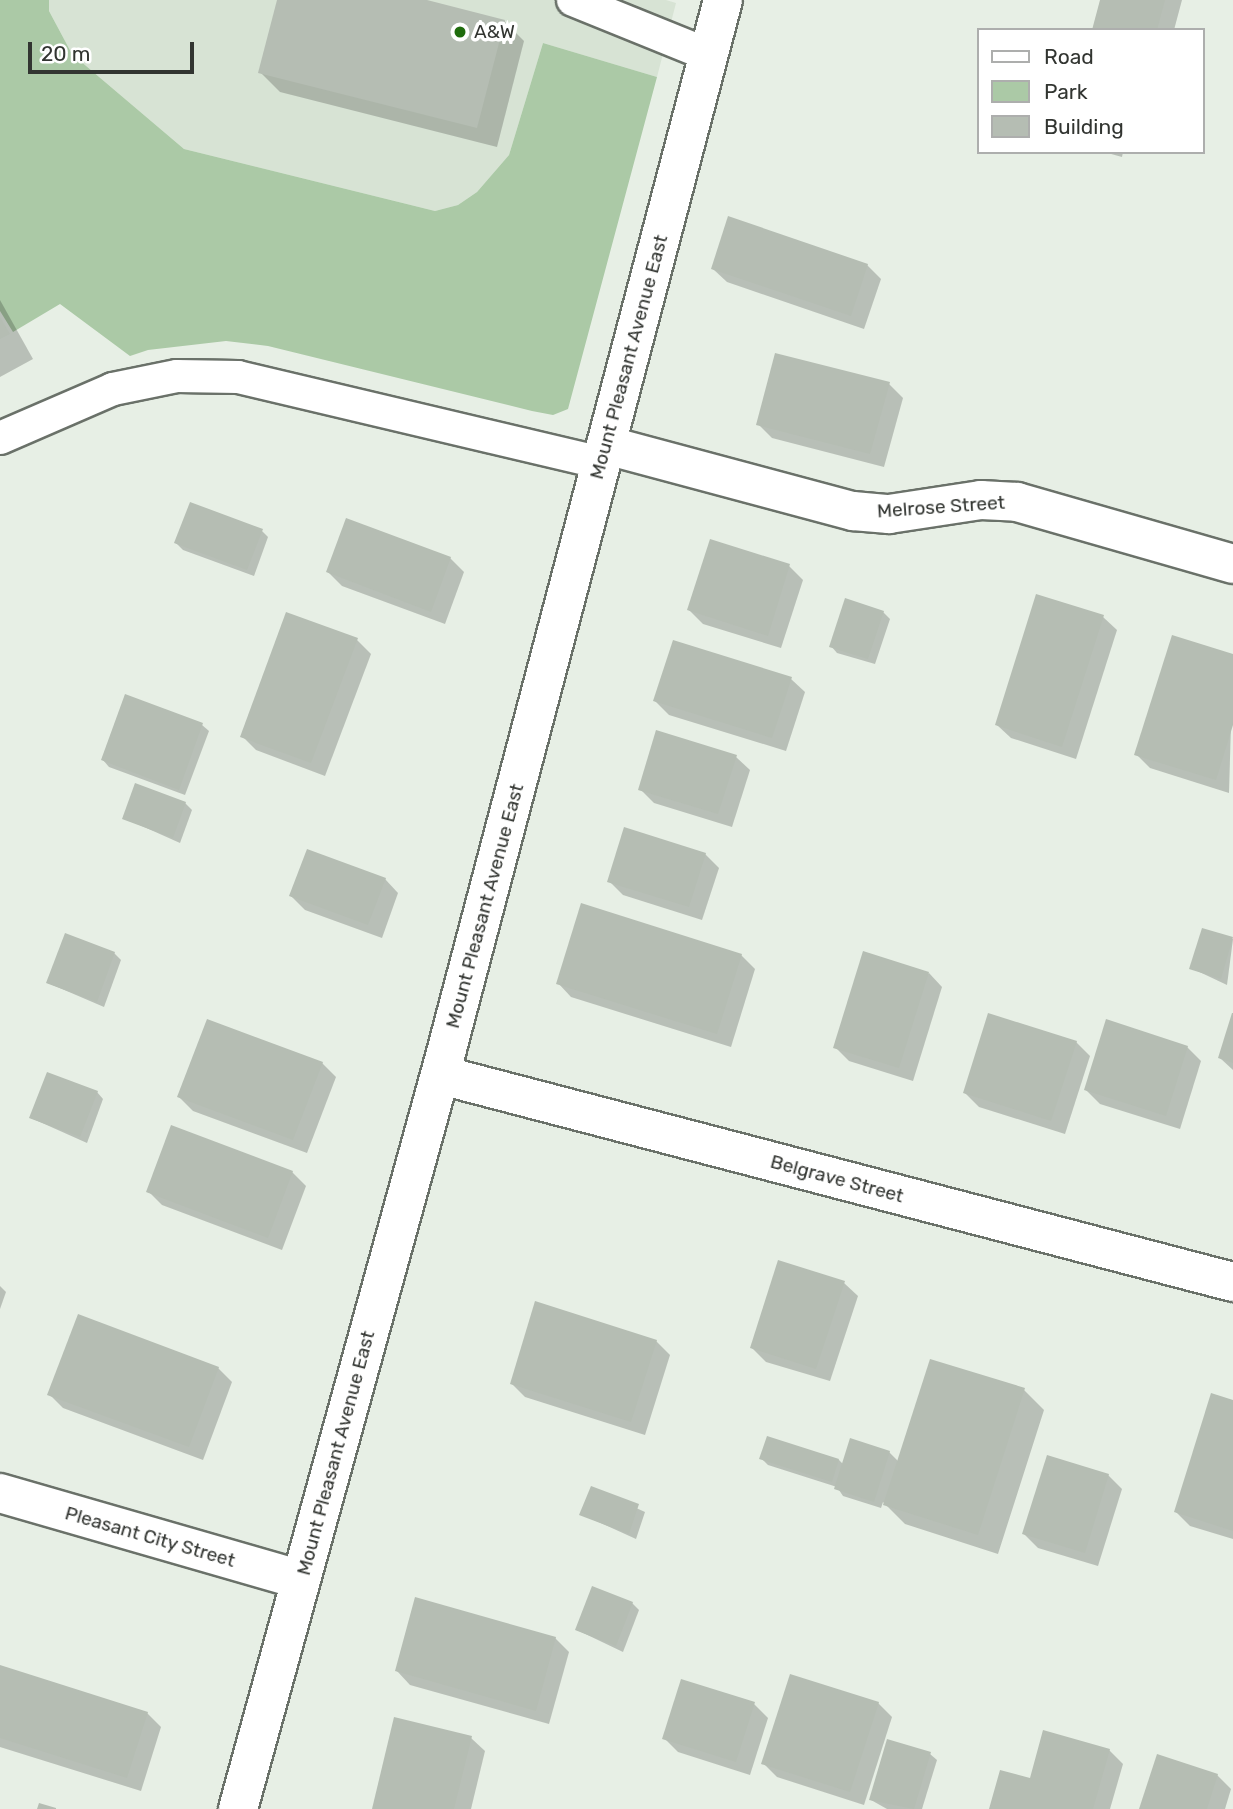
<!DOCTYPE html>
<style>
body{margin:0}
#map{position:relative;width:1233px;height:1809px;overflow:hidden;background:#e7efe5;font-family:Rubik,sans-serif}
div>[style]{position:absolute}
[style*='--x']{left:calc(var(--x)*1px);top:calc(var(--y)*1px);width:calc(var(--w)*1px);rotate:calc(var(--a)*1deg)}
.built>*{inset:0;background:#d7e3d4}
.green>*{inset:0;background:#abc9a6}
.shadow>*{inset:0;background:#0003}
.building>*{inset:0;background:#b5bdb3}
.roads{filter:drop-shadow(2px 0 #6a7169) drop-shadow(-2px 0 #6a7169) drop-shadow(0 2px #6a7169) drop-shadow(0 -2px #6a7169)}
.service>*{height:32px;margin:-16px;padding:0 16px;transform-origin:16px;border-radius:16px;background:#fff}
.minor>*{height:38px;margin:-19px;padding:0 19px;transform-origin:19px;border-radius:19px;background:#fff}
.tertiary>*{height:38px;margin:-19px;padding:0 19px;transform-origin:19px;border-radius:19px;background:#fff}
.dots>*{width:19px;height:19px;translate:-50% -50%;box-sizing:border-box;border:4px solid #fff;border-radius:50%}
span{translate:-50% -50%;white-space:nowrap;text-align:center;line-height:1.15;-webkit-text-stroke:7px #fff;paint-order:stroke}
.poi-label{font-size:19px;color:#323531}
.left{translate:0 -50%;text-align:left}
.street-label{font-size:19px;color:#323531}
.legend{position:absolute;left:977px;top:28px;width:228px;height:126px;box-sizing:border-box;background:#fff;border:2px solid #adaead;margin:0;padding:9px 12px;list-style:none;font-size:21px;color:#323531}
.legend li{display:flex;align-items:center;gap:14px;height:35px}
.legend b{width:35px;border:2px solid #adaead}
.scale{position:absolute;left:28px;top:42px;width:166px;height:32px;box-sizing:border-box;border:4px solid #323531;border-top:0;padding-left:9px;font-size:21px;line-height:24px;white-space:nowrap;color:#323531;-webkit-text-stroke:5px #fff;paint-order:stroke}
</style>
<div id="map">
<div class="built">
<i style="clip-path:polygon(49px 0,666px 0,676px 3px,657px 77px,543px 43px,509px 155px,477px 192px,458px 205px,435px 211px,184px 149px,72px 54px,49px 11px)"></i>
</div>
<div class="green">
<i style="clip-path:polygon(0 0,49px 0,49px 11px,72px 54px,184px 149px,435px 211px,458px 205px,477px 192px,509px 155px,543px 43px,657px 77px,568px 409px,553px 415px,532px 411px,268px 346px,226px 341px,148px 350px,130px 356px,60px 304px,13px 332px,0 311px)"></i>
</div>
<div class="shadow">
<i style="clip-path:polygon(278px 0,420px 0,504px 21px,524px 41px,497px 147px,280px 92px,260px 72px)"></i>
<i style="clip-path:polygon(1102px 0,1182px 0,1174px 30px,1094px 30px)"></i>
<i style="clip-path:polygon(1104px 152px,1123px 152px,1122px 157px)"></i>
<i style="clip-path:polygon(867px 265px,881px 279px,864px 329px,727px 282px,713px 269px)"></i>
<i style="clip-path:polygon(0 300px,33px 359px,0 377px)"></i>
<i style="clip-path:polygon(889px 384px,903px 398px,884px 467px,772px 438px,758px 424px)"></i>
<i style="clip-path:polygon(262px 531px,268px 537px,254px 576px,183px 550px,176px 543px)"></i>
<i style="clip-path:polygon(450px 558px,464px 572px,445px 624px,342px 586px,328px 572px)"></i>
<i style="clip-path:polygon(789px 566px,803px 580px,781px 648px,703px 624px,689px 610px)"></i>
<i style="clip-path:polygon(883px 612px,890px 619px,875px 664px,837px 653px,831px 646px)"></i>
<i style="clip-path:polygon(1103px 617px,1117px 630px,1076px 759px,1011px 738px,997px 725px)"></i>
<i style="clip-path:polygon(357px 640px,371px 654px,325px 776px,256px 750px,242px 736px)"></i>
<i style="clip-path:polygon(1233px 656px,1229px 793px,1150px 768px,1136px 754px)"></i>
<i style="clip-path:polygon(791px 679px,805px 692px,786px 751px,669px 715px,655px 701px)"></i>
<i style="clip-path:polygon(202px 725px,209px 731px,185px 795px,109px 767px,103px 760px)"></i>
<i style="clip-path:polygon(736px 757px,750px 770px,732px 827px,654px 803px,640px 789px)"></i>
<i style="clip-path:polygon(185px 803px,192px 810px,180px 843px,124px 818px)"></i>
<i style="clip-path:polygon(705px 854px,719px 868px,702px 920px,623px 895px,609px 881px)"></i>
<i style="clip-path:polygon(385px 879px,398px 893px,382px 938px,305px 910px,291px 896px)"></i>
<i style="clip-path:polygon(1203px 930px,1233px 939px,1227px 985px,1191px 968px)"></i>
<i style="clip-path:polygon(114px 953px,121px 960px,104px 1007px,48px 983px)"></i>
<i style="clip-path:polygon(741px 955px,755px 969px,731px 1047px,571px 997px,558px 983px)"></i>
<i style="clip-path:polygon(929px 973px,942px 987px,913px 1081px,849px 1061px,835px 1047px)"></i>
<i style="clip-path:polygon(1233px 1017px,1233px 1070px,1220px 1058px)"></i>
<i style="clip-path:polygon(1076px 1042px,1090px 1056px,1065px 1134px,979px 1107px,965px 1093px)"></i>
<i style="clip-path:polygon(1187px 1047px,1201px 1061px,1180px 1129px,1100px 1104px,1086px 1090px)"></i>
<i style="clip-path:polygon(322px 1063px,336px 1077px,307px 1153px,193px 1111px,179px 1097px)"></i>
<i style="clip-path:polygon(97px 1092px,103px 1099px,87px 1143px,31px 1118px)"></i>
<i style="clip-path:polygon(292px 1172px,306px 1186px,282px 1250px,162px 1205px,148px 1191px)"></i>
<i style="clip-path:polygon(844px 1283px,858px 1296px,830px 1381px,766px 1362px,752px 1348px)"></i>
<i style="clip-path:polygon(0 1286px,6px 1292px,0 1309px)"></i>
<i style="clip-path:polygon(656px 1341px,670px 1355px,645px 1435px,525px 1397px,512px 1384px)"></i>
<i style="clip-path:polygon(218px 1368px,232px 1382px,203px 1460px,63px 1408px,49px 1394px)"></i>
<i style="clip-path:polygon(1024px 1390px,1044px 1410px,998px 1554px,905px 1524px,883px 1502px,881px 1508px,843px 1496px,837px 1487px,768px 1465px,761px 1458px,839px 1460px,844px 1465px,889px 1452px,899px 1462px)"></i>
<i style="clip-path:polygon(1233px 1402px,1233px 1539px,1190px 1526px,1176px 1512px)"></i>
<i style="clip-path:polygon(1108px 1475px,1122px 1489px,1098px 1566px,1038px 1548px,1024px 1534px)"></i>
<i style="clip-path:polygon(592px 1488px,645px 1512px,636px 1539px,581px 1514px)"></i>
<i style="clip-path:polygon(632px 1603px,639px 1610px,623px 1652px,577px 1630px)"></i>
<i style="clip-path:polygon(555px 1638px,569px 1652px,549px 1724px,410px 1685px,397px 1671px)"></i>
<i style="clip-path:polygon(0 1667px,147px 1713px,161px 1727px,141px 1791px,0 1747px)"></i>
<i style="clip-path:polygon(878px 1703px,892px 1717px,864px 1805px,777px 1777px,763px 1763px)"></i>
<i style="clip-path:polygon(754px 1704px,768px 1718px,750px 1775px,678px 1752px,664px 1738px)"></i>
<i style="clip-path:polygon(471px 1738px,485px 1751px,471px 1809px,374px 1809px)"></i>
<i style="clip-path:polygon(1109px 1750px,1123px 1764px,1110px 1809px,991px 1809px,1031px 1780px)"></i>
<i style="clip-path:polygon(930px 1754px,937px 1760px,922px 1809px,887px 1809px,871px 1800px)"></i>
<i style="clip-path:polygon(1217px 1775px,1231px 1789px,1225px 1809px,1141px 1809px)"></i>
</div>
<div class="building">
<i style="clip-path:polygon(277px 0,427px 0,505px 20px,477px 128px,258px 73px)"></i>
<i style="clip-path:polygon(1100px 0,1165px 0,1157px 30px,1092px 30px)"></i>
<i style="clip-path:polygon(728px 216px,868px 264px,851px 316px,711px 269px)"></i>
<i style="clip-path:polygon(0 317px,10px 334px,0 339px)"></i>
<i style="clip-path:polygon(775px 353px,890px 382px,870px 454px,756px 425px)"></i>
<i style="clip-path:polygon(190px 502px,263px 529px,247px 570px,174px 543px)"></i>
<i style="clip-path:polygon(346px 518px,451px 557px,431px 612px,326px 572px)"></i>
<i style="clip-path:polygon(710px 539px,790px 564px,768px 636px,687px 610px)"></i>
<i style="clip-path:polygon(1036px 594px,1104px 615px,1062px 747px,995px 725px)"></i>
<i style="clip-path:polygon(845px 598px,884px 611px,868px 659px,829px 647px)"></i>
<i style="clip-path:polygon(286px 612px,358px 638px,311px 763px,240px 737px)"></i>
<i style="clip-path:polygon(1172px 635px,1233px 654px,1233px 725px,1216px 780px,1134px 755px)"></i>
<i style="clip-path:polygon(673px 640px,792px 677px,772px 738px,653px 701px)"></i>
<i style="clip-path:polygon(125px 694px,203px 723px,179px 790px,101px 760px)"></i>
<i style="clip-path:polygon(656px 730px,737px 755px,718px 814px,638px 790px)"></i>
<i style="clip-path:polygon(135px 783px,186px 802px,173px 838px,122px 819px)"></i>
<i style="clip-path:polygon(624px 827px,706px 853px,689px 907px,607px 882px)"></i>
<i style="clip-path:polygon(307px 849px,386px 878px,368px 925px,289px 896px)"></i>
<i style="clip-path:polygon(581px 903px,742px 954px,717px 1034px,556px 984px)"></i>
<i style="clip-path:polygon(1202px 928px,1233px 937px,1221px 979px,1189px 969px)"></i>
<i style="clip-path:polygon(65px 933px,115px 952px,97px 1002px,46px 983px)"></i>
<i style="clip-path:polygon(863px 951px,929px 972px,899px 1068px,833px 1048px)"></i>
<i style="clip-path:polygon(988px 1013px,1077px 1041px,1051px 1121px,963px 1093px)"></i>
<i style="clip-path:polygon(1232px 1013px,1233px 1013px,1233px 1063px,1218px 1058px)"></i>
<i style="clip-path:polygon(207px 1019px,323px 1062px,293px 1140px,177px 1097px)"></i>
<i style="clip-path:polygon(1106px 1019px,1188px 1046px,1166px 1116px,1084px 1090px)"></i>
<i style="clip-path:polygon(47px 1072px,98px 1091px,80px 1137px,29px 1118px)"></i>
<i style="clip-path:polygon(171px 1125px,293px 1171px,268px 1238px,146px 1192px)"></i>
<i style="clip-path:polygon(778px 1260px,845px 1281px,816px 1369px,750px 1348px)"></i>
<i style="clip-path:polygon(535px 1301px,657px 1340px,631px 1422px,510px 1384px)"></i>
<i style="clip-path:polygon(78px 1314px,219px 1367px,189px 1447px,47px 1395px)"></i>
<i style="clip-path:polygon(930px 1359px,1025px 1388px,978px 1535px,883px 1505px)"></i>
<i style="clip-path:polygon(1211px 1393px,1233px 1400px,1233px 1531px,1174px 1512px)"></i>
<i style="clip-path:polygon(767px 1436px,839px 1459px,832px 1482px,759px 1459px)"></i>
<i style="clip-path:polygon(850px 1438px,890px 1451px,874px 1502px,834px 1489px)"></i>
<i style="clip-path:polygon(1047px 1455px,1109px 1474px,1085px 1553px,1022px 1534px)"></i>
<i style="clip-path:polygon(591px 1486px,639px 1504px,629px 1534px,579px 1515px)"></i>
<i style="clip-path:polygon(592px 1586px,633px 1602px,616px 1646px,575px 1630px)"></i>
<i style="clip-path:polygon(415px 1597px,556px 1637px,536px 1711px,395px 1671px)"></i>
<i style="clip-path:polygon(0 1665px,148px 1712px,127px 1778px,0 1738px)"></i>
<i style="clip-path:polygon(790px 1674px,879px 1702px,850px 1792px,761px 1764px)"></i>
<i style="clip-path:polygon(681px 1679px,755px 1702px,736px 1762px,662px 1739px)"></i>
<i style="clip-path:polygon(394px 1717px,472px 1736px,454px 1809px,372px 1809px)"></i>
<i style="clip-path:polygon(1043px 1730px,1110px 1749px,1093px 1809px,989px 1809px,1000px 1770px,1030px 1778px)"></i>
<i style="clip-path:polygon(887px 1739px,931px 1752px,914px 1809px,869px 1800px)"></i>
<i style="clip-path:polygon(1157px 1754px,1218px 1774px,1207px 1809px,1139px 1809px)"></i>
<i style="clip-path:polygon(39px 1803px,56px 1808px,56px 1809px,37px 1809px)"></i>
</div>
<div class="roads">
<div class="service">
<i style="--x:573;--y:0;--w:147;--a:22"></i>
<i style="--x:0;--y:438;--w:123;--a:-23.4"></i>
<i style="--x:113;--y:389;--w:65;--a:-11.5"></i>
<i style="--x:177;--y:376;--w:61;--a:0.9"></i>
<i style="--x:238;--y:377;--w:374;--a:13.3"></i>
</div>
<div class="minor">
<i style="--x:606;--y:445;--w:256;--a:15"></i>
<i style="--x:853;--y:511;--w:36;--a:5"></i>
<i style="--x:889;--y:514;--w:93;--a:-8.7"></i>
<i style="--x:981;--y:500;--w:36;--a:3"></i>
<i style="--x:1017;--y:502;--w:225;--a:16"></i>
<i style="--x:441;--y:1075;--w:819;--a:14.65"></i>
<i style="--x:0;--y:1493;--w:313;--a:16.1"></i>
</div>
<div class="tertiary">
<i style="--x:238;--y:1809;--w:788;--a:-74.62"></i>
<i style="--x:447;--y:1049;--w:1085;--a:-75.26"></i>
</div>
</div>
<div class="dots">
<i style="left:460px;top:32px;background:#1f6c0d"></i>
</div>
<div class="poi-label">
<span class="left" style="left:474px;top:32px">A&amp;W</span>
</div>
<div class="street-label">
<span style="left:629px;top:357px;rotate:-75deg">Mount Pleasant Avenue East</span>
<span style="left:941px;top:507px;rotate:-4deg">Melrose Street</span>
<span style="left:485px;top:906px;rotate:-75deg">Mount Pleasant Avenue East</span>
<span style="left:837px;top:1179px;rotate:15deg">Belgrave Street</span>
<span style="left:336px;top:1453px;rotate:-75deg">Mount Pleasant Avenue East</span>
<span style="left:150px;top:1537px;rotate:16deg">Pleasant City Street</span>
</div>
<ul class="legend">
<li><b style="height:9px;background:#fff"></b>Road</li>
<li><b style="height:19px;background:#abc9a6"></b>Park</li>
<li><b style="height:19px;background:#b5bdb3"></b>Building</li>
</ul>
<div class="scale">20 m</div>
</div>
